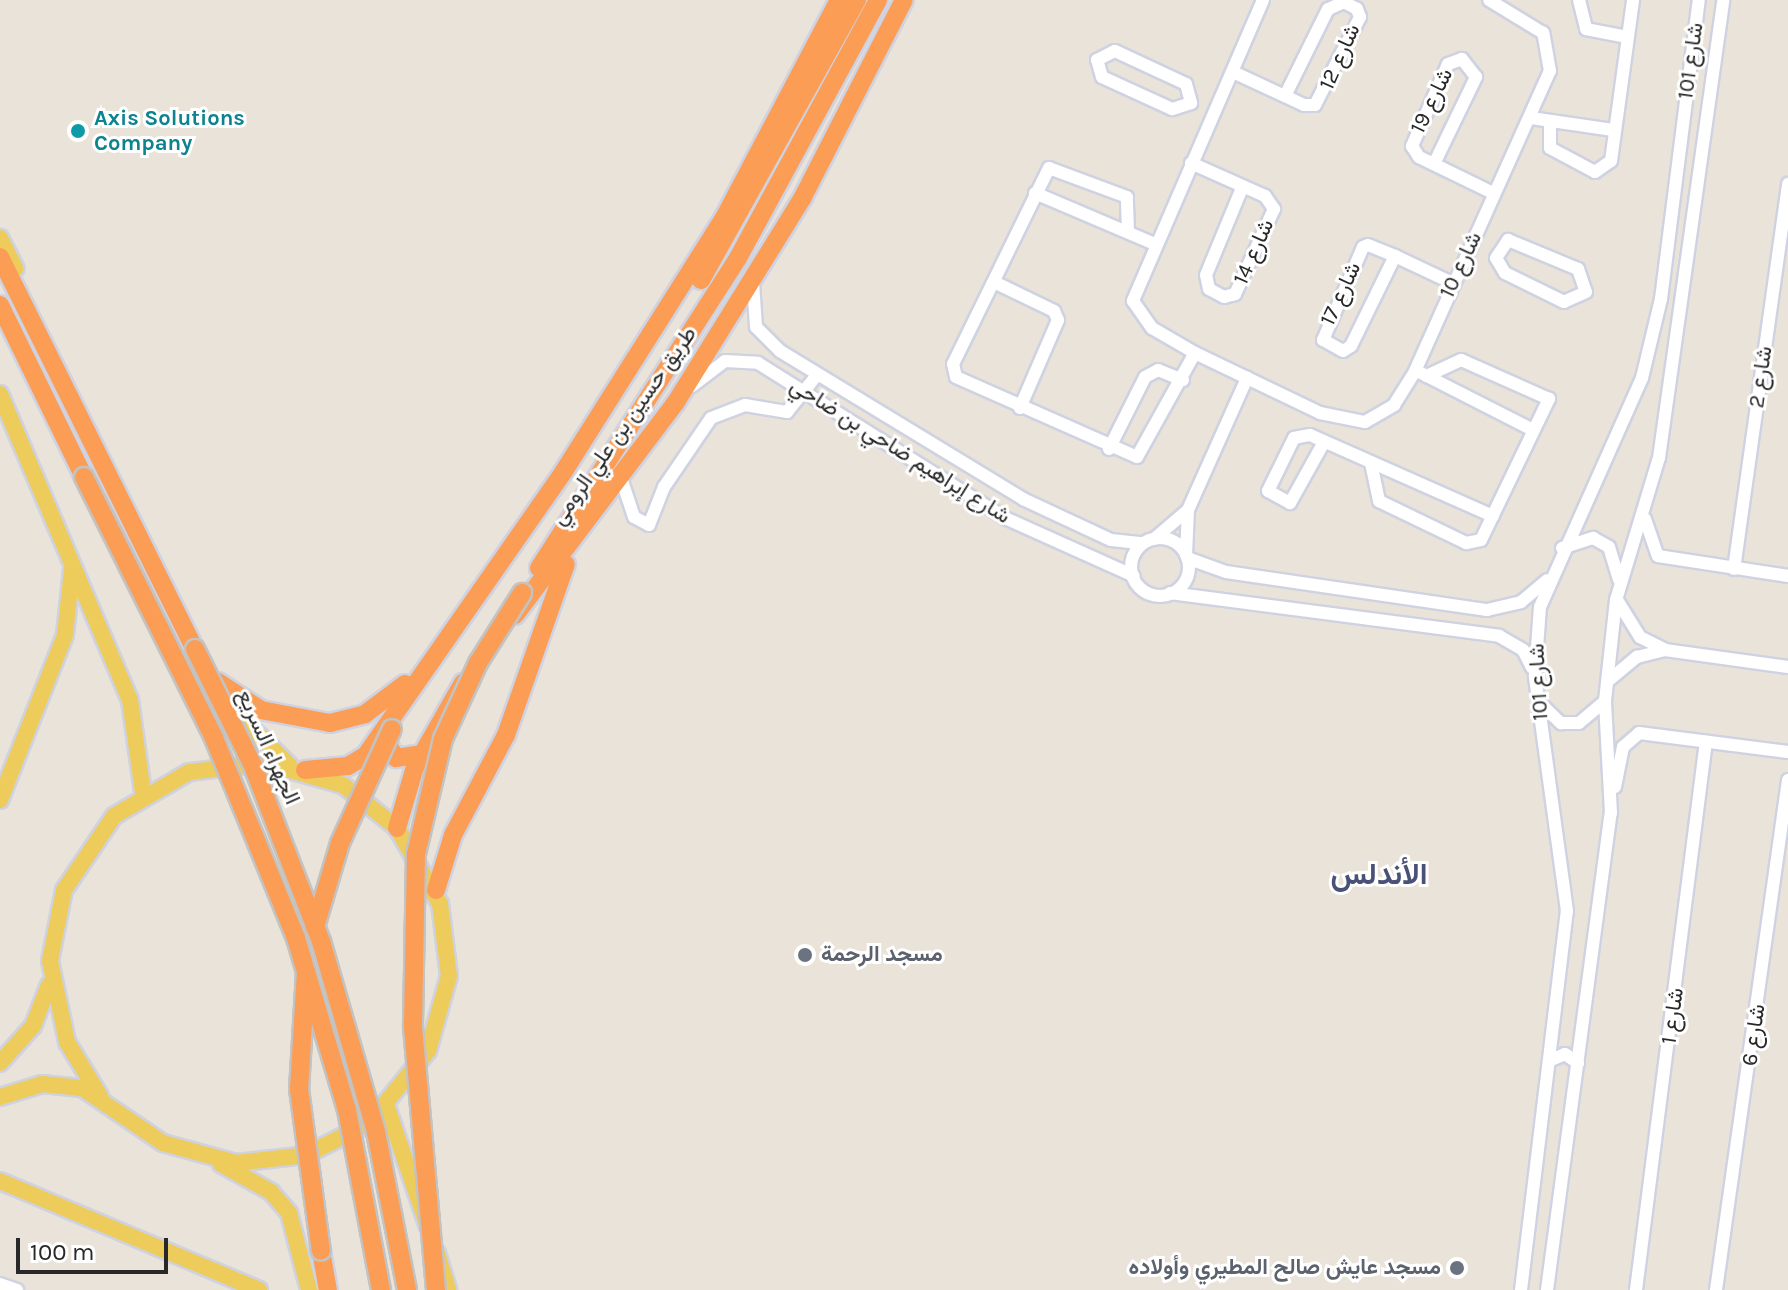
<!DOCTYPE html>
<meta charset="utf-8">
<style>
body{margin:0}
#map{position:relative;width:1788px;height:1290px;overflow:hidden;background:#eae3d9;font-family:Karla,Vazirmatn,sans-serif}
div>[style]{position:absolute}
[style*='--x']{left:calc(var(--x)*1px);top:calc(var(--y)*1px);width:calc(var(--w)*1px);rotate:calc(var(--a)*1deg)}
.roads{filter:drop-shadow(2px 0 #cfd2e1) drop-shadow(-2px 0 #cfd2e1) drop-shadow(0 2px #cfd2e1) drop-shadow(0 -2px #cfd2e1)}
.minor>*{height:12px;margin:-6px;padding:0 6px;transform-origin:6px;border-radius:6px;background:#fff}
.minor>.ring{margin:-6px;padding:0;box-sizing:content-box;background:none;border:12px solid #fff;border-radius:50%}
.major>*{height:16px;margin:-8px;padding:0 8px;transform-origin:8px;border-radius:8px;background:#eecc5b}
.highway>*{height:18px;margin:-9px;padding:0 9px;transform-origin:9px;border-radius:9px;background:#fb9d54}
.bridges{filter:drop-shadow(2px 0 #c3c3c3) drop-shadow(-2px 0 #c3c3c3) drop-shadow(0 2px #c3c3c3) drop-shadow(0 -2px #c3c3c3)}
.highway-bridge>*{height:18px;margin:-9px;padding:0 9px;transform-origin:9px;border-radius:9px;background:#fb9d54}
.dots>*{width:22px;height:22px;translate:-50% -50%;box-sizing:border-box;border:4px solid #fff;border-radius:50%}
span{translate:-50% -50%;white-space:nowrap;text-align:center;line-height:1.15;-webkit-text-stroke:6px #fff;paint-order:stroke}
.street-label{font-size:22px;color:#282828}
.culture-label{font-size:22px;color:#0d838f;font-weight:700}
.left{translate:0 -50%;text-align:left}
.worship-label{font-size:22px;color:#5b616d;font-weight:700}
.right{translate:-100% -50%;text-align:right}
.district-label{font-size:30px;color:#495177;font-weight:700}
.scale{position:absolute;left:16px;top:1238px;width:152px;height:36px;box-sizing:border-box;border:4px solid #282828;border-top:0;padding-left:10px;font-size:24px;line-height:28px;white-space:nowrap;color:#282828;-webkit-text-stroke:6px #fff;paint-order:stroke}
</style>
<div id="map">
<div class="roads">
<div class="minor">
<i style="--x:1263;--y:0;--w:328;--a:113.4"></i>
<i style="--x:1133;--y:301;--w:33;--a:55"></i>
<i style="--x:1152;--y:328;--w:50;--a:30.2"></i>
<i style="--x:1195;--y:353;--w:139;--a:25.6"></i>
<i style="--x:1320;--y:413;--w:46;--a:11.3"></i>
<i style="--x:1365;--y:422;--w:34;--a:-30"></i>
<i style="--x:1394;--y:405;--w:40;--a:-58"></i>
<i style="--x:1415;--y:371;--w:329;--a:-65.8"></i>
<i style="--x:1550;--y:71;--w:39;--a:-100"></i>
<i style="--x:1543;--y:33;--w:63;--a:-148.6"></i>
<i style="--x:1579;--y:0;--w:30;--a:76"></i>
<i style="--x:1586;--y:29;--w:42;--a:11"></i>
<i style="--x:1115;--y:51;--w:78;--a:24.9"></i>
<i style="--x:1186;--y:84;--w:20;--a:75"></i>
<i style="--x:1191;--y:103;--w:20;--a:162"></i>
<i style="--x:1172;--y:109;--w:77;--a:-155.4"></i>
<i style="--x:1102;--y:77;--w:18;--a:-106"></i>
<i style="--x:1097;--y:60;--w:20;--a:-27"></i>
<i style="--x:1233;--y:72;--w:78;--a:24.9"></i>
<i style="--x:1304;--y:105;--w:11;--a:0"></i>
<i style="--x:1315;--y:105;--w:99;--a:-62.9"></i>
<i style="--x:1360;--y:17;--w:9;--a:-111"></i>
<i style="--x:1357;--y:9;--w:15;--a:-152"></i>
<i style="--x:1344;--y:2;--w:17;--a:156"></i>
<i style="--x:1328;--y:9;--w:97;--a:116.3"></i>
<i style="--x:1531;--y:118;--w:83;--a:8.3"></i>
<i style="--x:1550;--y:121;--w:27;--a:90"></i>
<i style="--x:1550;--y:148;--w:51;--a:28.1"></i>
<i style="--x:1595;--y:172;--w:19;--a:-35"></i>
<i style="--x:1611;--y:161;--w:162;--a:-82.2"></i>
<i style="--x:1191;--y:163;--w:81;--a:24"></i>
<i style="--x:1265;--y:196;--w:16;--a:55"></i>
<i style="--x:1274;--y:209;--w:94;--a:114.6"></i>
<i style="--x:1235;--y:294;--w:11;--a:165"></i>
<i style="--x:1224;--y:297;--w:17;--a:-152"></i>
<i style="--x:1209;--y:289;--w:14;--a:-102"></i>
<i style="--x:1206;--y:275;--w:94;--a:-67.5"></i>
<i style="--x:1434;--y:164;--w:97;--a:-64.2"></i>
<i style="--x:1476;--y:77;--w:23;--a:-128"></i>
<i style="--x:1462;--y:59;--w:15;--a:160"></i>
<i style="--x:1448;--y:64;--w:90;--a:113.7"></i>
<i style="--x:1412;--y:146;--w:13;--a:58"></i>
<i style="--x:1419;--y:157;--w:82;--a:25.9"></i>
<i style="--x:1035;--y:193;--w:127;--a:23.1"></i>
<i style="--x:1128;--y:232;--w:35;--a:-92"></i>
<i style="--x:1127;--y:197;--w:83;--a:-159.6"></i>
<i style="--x:1049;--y:168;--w:218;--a:116.1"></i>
<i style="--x:953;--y:364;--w:13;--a:77"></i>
<i style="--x:956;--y:377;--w:198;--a:23.8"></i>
<i style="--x:1137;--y:457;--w:119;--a:-60.9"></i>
<i style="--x:1508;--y:240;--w:76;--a:22.5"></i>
<i style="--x:1578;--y:269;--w:24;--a:71"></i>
<i style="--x:1586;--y:292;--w:24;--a:156"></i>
<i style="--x:1564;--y:302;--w:66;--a:-153.8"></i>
<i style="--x:1505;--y:273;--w:17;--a:-121"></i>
<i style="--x:1496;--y:258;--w:22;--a:-56"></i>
<i style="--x:1395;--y:256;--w:100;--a:116.1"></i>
<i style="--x:1351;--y:346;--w:9;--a:148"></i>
<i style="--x:1343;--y:351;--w:23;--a:-151"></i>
<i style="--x:1323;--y:340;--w:101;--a:-66.7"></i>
<i style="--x:1363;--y:247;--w:5;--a:-22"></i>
<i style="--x:1368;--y:245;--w:29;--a:22"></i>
<i style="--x:1395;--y:256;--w:63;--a:25.3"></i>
<i style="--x:753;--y:282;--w:45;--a:86.2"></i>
<i style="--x:756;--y:327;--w:34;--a:45"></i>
<i style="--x:780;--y:351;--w:285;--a:31.3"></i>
<i style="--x:1023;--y:499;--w:97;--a:25"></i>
<i style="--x:1111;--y:540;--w:31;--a:6"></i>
<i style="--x:994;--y:282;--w:67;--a:25.8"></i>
<i style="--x:1054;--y:311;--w:10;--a:66"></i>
<i style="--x:1058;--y:320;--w:96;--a:113.4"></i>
<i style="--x:1421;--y:373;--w:126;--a:27"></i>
<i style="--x:692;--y:386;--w:41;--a:-37.1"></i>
<i style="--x:725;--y:361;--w:33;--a:3"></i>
<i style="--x:758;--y:363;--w:292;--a:32.1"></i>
<i style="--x:1005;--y:518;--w:141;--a:24.2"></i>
<i style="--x:1324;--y:442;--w:70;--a:119.1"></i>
<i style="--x:1290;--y:503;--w:25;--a:-151"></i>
<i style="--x:1268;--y:491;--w:59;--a:-63.9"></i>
<i style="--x:1294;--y:438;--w:16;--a:-11"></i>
<i style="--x:1310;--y:435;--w:200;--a:23.9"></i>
<i style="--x:1109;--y:449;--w:80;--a:-63.4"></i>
<i style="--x:1145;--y:377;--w:15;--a:-28"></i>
<i style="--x:1158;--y:370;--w:27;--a:22"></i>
<i style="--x:1371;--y:463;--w:39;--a:78"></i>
<i style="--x:1379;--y:501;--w:97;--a:25.8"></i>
<i style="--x:1466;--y:543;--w:15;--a:-11"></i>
<i style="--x:1481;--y:540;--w:157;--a:-64.3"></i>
<i style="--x:1549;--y:399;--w:96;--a:-156.1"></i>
<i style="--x:1461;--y:360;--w:38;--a:155"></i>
<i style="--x:621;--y:478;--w:41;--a:71.6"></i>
<i style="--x:634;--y:517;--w:17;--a:28"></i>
<i style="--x:649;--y:525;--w:41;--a:-68.5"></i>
<i style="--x:664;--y:487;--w:83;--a:-55.7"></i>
<i style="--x:711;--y:418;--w:36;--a:-21"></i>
<i style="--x:745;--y:405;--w:43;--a:9.5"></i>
<i style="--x:787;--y:412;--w:48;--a:-51"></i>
<i style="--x:1645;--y:519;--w:39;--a:71"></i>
<i style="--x:1658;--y:556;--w:132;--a:8.7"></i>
<i class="ring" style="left:1131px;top:538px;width:46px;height:46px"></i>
<i style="--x:1154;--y:539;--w:45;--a:-40.5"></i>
<i style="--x:1562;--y:548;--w:33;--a:-18"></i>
<i style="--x:1593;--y:538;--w:18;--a:29"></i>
<i style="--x:1609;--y:547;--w:34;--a:73"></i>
<i style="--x:1186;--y:555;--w:45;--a:-87.5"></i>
<i style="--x:1188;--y:510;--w:145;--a:-65.9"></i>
<i style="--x:1187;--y:558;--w:41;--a:19.7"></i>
<i style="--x:1226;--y:572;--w:264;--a:8.3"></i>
<i style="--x:1487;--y:610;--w:35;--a:-13"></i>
<i style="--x:1521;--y:602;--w:34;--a:-40"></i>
<i style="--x:1734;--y:569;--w:389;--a:-82"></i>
<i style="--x:1170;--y:593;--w:332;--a:7.4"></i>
<i style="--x:1499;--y:636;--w:28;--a:30"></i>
<i style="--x:1523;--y:650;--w:20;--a:63"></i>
<i style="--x:1617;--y:600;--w:44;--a:58.1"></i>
<i style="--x:1640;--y:637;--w:28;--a:27"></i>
<i style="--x:1665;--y:650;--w:124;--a:7.9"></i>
<i style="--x:1608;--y:681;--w:38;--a:-40"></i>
<i style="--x:1637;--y:657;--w:29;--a:-14"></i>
<i style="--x:1541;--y:704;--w:28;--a:44"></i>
<i style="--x:1561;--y:723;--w:18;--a:0"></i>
<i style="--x:1579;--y:723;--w:34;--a:-40"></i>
<i style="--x:1615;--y:787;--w:41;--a:-78.7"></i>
<i style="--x:1623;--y:747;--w:21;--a:-41"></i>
<i style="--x:1639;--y:733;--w:150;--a:7.3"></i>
<i style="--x:1551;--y:1060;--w:15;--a:-23"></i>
<i style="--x:1565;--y:1054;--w:16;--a:35"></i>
<i style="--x:0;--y:1284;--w:18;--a:19"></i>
<i style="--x:1521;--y:1290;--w:382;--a:-83.1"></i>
<i style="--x:1567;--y:911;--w:237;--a:-97.8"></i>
<i style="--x:1535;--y:676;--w:69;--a:-85.9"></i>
<i style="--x:1540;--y:607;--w:251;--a:-66"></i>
<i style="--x:1642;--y:378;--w:81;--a:-76.5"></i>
<i style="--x:1661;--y:299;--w:301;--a:-82.8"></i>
<i style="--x:1547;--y:1290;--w:481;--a:-82.4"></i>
<i style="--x:1611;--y:813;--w:112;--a:-93.1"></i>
<i style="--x:1605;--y:701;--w:102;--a:-83.8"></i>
<i style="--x:1616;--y:600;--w:148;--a:-73.2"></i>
<i style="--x:1659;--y:458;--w:462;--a:-82"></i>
<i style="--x:1636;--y:1290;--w:553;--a:-82.73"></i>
<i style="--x:1716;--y:1290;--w:515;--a:-81.96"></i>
</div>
<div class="major">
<i style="--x:0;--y:238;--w:34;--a:63"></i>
<i style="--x:0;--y:394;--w:332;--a:67"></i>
<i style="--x:130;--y:700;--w:94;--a:82"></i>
<i style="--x:232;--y:709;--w:80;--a:44.5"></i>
<i style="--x:0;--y:800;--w:177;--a:-68.5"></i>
<i style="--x:65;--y:635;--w:65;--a:-83.9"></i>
<i style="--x:0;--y:1063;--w:50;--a:-48.3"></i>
<i style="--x:33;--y:1026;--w:44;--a:-68.7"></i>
<i style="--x:0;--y:1097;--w:44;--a:-17.2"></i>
<i style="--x:42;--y:1084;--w:40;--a:5.7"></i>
<i style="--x:82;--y:1088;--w:98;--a:34.2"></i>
<i style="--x:163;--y:1143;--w:76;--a:15.3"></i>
<i style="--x:236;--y:1163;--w:70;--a:-6.5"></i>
<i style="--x:306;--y:1155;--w:71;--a:-26.9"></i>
<i style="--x:369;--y:1123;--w:93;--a:-50.7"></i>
<i style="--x:428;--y:1051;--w:78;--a:-74.4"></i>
<i style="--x:449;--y:976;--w:73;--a:-97.1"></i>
<i style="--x:440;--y:904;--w:87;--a:-119.5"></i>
<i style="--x:397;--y:828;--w:69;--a:-141.5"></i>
<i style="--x:343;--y:785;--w:81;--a:-164.2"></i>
<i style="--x:265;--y:763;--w:77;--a:173.2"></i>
<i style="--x:189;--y:772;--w:87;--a:149.6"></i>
<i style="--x:114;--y:816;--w:89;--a:124"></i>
<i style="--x:64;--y:890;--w:72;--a:101.2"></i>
<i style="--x:50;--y:961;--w:83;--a:78.1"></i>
<i style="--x:67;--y:1042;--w:63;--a:58.6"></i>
<i style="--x:387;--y:1107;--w:124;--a:71.1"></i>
<i style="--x:221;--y:1164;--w:57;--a:29.2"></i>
<i style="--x:271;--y:1192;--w:28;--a:49"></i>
<i style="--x:289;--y:1213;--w:80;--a:75.4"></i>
<i style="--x:0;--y:1181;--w:281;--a:22.8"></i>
<i style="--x:437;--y:1253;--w:39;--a:73"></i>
</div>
<div class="highway">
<i style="--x:0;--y:257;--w:438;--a:63.6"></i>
<i style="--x:701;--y:280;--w:321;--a:-60.9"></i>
<i style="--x:0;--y:305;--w:191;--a:64"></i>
<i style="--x:539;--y:568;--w:368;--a:-57.3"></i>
<i style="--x:738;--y:258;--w:294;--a:-61.5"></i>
<i style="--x:515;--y:615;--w:267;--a:-52.9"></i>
<i style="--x:676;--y:402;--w:241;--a:-58.2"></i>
<i style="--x:803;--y:197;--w:221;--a:-62.9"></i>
<i style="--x:218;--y:682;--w:51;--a:33.1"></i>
<i style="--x:261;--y:710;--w:70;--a:10.7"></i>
<i style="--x:330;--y:723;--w:36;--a:-14"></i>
<i style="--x:365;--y:714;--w:50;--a:-36.9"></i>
<i style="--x:382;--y:735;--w:27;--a:59"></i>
<i style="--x:396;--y:758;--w:25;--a:-9"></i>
<i style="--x:305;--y:770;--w:43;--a:-5.3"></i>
<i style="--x:348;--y:766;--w:21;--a:-31"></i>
<i style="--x:366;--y:755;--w:346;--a:-55.1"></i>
<i style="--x:564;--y:471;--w:299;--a:-57.7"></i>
<i style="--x:724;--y:218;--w:246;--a:-62.2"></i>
<i style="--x:397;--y:828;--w:64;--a:-73.6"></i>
<i style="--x:415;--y:767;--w:97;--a:-60.3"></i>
<i style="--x:436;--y:890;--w:58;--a:-72.8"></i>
<i style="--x:453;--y:835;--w:113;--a:-62.1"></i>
<i style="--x:506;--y:735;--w:181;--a:-70.7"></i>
<i style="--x:321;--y:1251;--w:40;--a:80"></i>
</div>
</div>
<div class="bridges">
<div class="highway-bridge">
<i style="--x:84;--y:477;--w:292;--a:63.5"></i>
<i style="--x:214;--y:738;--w:216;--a:67.7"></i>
<i style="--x:296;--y:938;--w:179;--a:73.5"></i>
<i style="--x:347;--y:1110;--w:183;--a:79.3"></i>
<i style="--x:195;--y:649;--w:131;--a:63.6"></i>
<i style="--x:253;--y:766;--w:188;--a:68.8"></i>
<i style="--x:321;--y:941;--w:199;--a:73.9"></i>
<i style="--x:376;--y:1132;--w:161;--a:78.9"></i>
<i style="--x:315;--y:927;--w:88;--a:-73.4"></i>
<i style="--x:340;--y:843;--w:125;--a:-65.5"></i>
<i style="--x:306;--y:972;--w:117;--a:93.4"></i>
<i style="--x:299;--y:1089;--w:163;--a:82.3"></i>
<i style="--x:436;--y:1290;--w:266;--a:-95"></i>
<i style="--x:413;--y:1025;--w:171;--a:-89"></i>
<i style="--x:416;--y:854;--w:118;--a:-76.8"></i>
<i style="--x:443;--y:739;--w:84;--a:-65.3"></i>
<i style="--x:478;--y:663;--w:83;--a:-57.8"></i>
</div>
</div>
<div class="dots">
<i style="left:78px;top:131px;background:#0f9aa8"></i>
<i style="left:805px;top:955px;background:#6b7280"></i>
<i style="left:1457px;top:1268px;background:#6b7280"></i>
</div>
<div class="street-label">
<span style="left:1340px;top:57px;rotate:-66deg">شارع 12</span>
<span style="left:1691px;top:61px;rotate:-82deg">شارع 101</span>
<span style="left:1432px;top:101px;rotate:-64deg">شارع 19</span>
<span style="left:1254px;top:252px;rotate:-66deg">شارع 14</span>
<span style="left:1461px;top:265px;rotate:-65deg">شارع 10</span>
<span style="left:1341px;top:294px;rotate:-65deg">شارع 17</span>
<span style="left:1761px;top:377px;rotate:-82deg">شارع 2</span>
<span style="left:624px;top:426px;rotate:-55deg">طريق حسين بن علي الرومي</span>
<span style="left:900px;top:451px;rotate:32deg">شارع إبراهيم ضاحي بن ضاحي</span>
<span style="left:1539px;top:682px;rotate:-93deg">شارع 101</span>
<span style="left:268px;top:747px;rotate:66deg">الجهراء السريع</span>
<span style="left:1673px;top:1016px;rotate:-82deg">شارع 1</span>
<span style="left:1754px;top:1035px;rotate:-82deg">شارع 6</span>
</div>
<div class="culture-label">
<span class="left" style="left:94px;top:131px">Axis Solutions<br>Company</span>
</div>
<div class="worship-label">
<span class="left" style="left:821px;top:955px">مسجد الرحمة</span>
<span class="right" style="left:1441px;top:1268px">مسجد عايش صالح المطيري وأولاده</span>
</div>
<div class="district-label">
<span style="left:1379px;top:874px">الأندلس</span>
</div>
<div class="scale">100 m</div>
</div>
